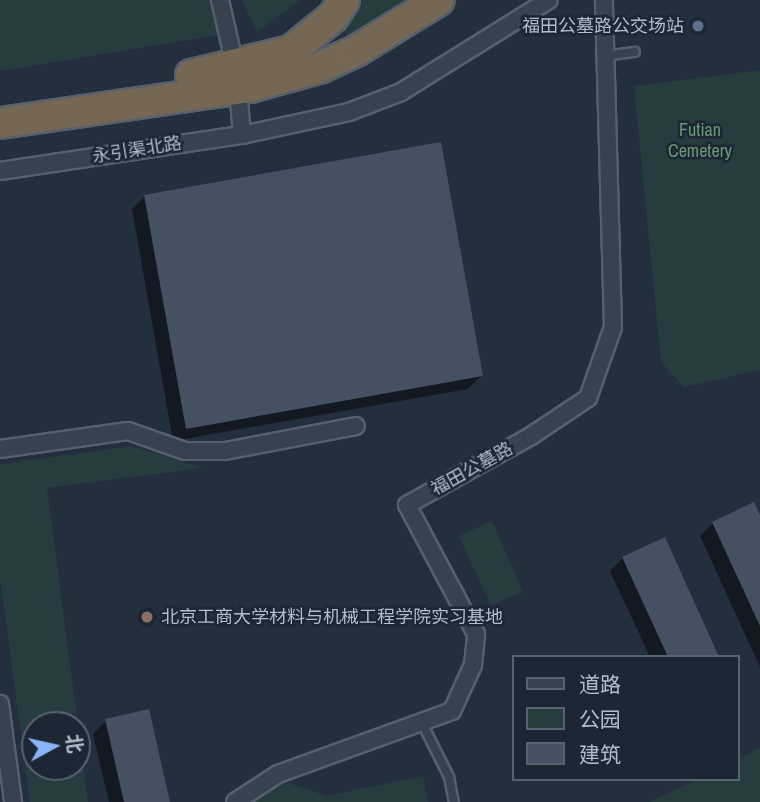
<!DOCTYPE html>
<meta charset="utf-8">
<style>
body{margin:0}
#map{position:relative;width:760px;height:802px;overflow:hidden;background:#242f3e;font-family:"Archivo Narrow","Noto Sans SC",sans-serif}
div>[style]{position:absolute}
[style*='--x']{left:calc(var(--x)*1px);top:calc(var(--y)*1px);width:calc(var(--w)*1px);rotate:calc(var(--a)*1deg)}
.green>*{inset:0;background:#263c3f}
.shadow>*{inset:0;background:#0007}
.building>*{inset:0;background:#455162}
.roads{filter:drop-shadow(2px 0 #565f6c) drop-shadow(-2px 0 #565f6c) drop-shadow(0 2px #565f6c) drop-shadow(0 -2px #565f6c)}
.service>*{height:8px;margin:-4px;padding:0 4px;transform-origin:4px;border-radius:4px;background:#38414e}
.minor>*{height:16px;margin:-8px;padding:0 8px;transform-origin:8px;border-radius:8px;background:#38414e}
.motorway>*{height:30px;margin:-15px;padding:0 15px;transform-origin:15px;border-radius:15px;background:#746855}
.dots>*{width:19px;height:19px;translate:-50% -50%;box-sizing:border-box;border:4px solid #1d2633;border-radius:50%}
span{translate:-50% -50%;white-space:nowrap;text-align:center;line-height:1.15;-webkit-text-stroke:5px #1d2633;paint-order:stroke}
.poi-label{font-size:18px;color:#b4bcc9}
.right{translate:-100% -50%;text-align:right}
.left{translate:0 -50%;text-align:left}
.park-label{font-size:18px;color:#6b9a76}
.street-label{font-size:18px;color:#b4bcc9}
.legend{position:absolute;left:512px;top:655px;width:228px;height:126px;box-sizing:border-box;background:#1d2633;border:2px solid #59626f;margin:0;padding:9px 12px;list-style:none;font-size:21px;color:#b4bcc9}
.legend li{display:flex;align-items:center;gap:14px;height:35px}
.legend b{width:35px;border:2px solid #59626f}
.north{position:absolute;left:21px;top:711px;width:70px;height:70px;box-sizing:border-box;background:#1d2633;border:2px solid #59626f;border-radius:50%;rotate:82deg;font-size:19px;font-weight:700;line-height:28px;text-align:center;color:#b4bcc9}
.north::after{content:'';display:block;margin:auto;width:24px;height:32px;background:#8ab4f8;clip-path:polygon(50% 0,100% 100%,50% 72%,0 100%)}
</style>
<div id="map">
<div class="green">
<i style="clip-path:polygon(0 0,209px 0,218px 35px,0 71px)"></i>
<i style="clip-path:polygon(242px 0,300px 0,257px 32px)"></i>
<i style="clip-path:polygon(361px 0,416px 0,350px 39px,343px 28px)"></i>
<i style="clip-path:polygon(760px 70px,760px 370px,684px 387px,661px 362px,634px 86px)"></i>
<i style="clip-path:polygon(evenodd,132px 446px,202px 468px,47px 488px,88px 802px,30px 802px,0 578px,0 464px,132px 446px,35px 725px,77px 725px,77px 767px,35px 767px,35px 725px)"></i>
<i style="clip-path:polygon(492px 521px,523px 591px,491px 606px,459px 536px)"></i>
<i style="clip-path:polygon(760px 748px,760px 802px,650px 802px,697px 779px,737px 779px,737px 759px)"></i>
<i style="clip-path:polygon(423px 776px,428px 802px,254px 802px,285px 782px,327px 796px)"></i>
</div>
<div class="shadow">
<i style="clip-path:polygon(145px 196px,481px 376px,468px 389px,173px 441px,132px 209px)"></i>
<i style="clip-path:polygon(760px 519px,760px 667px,700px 536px,713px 523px)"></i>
<i style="clip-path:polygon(623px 558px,718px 657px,650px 657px,610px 571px)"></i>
<i style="clip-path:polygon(106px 721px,169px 802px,109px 802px,93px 734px)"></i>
</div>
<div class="building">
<i style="clip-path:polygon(441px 142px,483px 376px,186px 429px,144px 195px)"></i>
<i style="clip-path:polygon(754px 502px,760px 515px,760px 626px,712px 522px)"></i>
<i style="clip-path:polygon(665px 537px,719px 657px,668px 657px,622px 557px)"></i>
<i style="clip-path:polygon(149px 709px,170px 802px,124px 802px,105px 719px)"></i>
</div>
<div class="roads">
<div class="service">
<i style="--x:605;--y:56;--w:30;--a:-8"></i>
<i style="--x:421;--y:721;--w:63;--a:63.4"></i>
<i style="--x:449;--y:777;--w:25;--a:79"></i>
</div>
<div class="minor">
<i style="--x:220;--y:0;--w:54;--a:77.2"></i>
<i style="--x:242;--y:135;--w:109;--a:-12.1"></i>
<i style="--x:349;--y:112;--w:56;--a:-21"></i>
<i style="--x:401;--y:92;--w:174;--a:-31.9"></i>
<i style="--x:0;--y:171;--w:245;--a:-8.5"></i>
<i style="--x:242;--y:135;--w:32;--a:-95"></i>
<i style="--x:0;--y:449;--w:129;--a:-8"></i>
<i style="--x:128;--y:431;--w:60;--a:19.3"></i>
<i style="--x:185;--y:451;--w:40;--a:0"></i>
<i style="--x:225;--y:451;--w:133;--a:-10.8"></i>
<i style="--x:0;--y:704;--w:99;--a:82.4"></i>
<i style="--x:235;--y:802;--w:51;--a:-33.1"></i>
<i style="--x:278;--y:774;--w:185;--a:-19.9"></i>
<i style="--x:452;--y:711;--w:51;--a:-65.5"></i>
<i style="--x:473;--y:665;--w:31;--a:-84"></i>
<i style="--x:476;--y:634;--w:146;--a:-118.1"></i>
<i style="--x:407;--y:505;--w:142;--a:-29.1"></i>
<i style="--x:531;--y:436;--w:69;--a:-33.7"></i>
<i style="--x:588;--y:398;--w:75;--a:-70.6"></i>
<i style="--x:613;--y:327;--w:327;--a:-91.6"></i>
</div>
<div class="motorway">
<i style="--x:191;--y:75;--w:103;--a:-13.5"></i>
<i style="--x:291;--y:51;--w:54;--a:-39"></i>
<i style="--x:333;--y:17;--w:20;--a:-57"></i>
<i style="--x:0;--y:123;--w:253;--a:-8.2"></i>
<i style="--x:250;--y:87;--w:72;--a:-15.4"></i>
<i style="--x:319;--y:68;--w:41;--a:-24.7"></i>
<i style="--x:356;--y:51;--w:97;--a:-31.6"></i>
</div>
</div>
<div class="dots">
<i style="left:698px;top:26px;background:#5c6f8a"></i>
<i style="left:147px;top:617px;background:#8d6e63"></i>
</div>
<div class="poi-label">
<span class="right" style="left:684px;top:26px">福田公墓路公交场站</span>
<span class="left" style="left:161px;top:617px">北京工商大学材料与机械工程学院实习基地</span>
</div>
<div class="park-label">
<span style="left:700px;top:141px">Futian<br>Cemetery</span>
</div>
<div class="street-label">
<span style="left:137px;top:150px;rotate:-9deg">永引渠北路</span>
<span style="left:472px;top:469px;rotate:-29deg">福田公墓路</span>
</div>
<ul class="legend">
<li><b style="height:9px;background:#38414e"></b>道路</li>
<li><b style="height:19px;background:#263c3f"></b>公园</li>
<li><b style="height:19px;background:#455162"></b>建筑</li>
</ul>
<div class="north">北</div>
</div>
